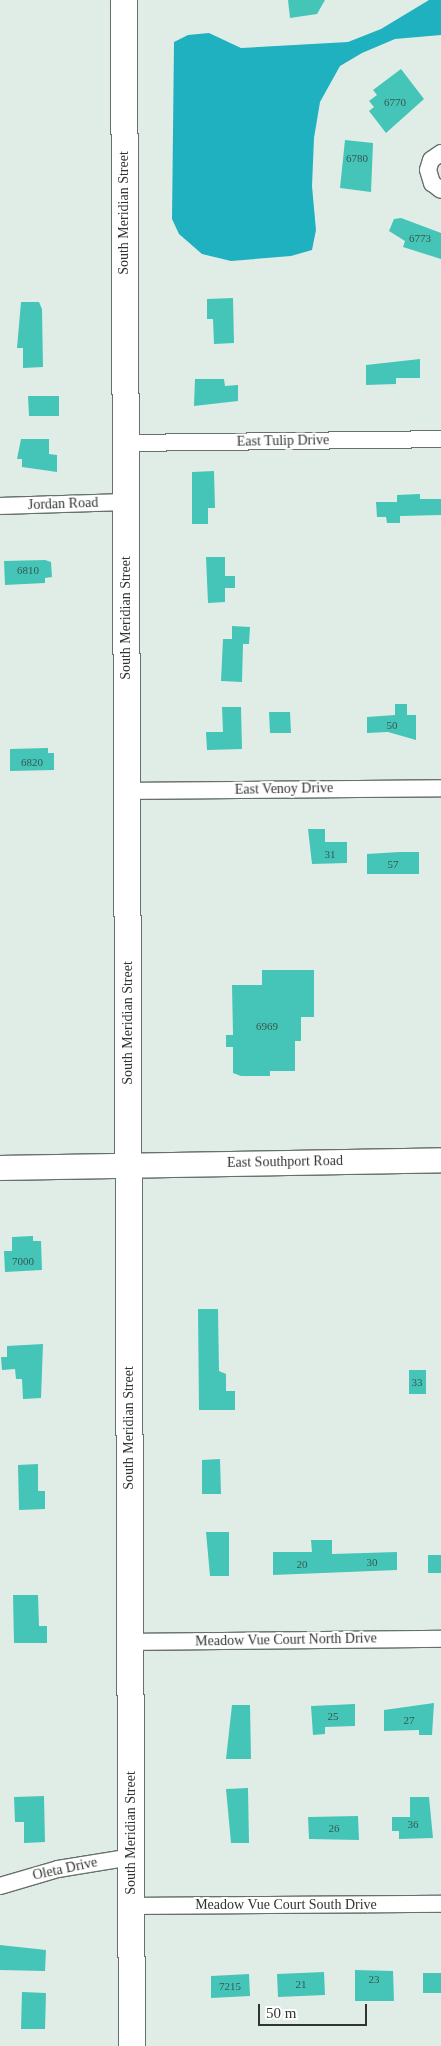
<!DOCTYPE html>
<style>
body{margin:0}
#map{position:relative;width:441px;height:2046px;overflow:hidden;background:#e0ede7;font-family:"Times New Roman",serif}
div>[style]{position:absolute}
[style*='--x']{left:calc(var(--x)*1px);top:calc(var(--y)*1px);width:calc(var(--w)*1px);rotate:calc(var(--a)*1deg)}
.water>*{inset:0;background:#1fb1bf}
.building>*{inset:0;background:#44c5b7}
.roads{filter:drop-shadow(1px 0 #66716c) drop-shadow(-1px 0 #66716c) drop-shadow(0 1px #66716c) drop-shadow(0 -1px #66716c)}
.minor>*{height:16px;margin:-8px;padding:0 8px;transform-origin:8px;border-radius:8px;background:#fff}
.secondary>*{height:24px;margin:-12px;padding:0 12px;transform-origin:12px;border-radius:12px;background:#fff}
.primary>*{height:26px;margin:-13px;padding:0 13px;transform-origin:13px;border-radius:13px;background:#fff}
span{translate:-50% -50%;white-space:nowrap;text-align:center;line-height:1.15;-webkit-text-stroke:4px #fff;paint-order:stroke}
.number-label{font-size:11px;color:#355953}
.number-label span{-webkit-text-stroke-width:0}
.street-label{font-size:14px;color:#303532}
.scale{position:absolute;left:258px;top:2004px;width:109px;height:22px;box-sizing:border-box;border:2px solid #303532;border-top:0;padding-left:6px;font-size:15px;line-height:18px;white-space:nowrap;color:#303532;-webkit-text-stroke:4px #fff;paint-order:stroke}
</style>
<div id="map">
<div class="water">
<i style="clip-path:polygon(429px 0,441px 0,441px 35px,395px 39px,362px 53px,340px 66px,320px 102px,314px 138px,312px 186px,316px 230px,312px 250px,291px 256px,231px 261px,202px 254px,179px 234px,172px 219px,174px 42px,188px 35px,209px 33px,241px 48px,348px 42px,381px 29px)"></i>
</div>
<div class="building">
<i style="clip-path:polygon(288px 0,325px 0,317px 14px,290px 18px)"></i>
<i style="clip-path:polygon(401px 69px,424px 99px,386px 133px,369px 111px,374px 107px,369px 101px,377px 95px,373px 90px)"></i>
<i style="clip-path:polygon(345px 140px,373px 143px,371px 192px,340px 188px)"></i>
<i style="clip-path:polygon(401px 218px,441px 233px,441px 259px,403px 247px,405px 241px,389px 231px,394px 219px)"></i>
<i style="clip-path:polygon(233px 298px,234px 343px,214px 344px,213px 319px,207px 319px,207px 299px)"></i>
<i style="clip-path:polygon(21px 302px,39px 302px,42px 309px,43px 367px,23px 368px,23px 348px,17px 348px)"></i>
<i style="clip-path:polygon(420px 359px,420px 378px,396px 378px,396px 384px,366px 385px,366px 365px)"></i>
<i style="clip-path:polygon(195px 379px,224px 379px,225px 386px,238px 385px,238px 401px,194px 406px)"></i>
<i style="clip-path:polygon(28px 396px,59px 396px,59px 416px,29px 416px)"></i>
<i style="clip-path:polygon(21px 439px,49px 439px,49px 454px,57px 455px,57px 472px,22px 467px,22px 459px,17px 459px)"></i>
<i style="clip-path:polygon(214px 471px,215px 508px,208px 508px,208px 524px,192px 524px,192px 472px)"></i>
<i style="clip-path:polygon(420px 494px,420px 499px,441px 499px,441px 515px,400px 516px,400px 523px,387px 523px,386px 517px,377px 517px,376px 502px,397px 502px,397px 495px)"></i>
<i style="clip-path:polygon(206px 557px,225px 557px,225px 576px,235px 576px,235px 588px,225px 588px,225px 602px,208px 603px)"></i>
<i style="clip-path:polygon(45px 560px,51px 562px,52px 577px,45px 578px,45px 583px,5px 585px,4px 561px)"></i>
<i style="clip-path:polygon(232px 626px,250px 627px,249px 644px,243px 644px,242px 682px,221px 681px,223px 639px,232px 639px)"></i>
<i style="clip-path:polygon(395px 704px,407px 704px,407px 715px,416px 715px,416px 740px,388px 732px,367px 733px,367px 717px,395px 715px)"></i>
<i style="clip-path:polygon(222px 707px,241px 707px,242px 749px,207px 750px,206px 732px,223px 732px)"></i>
<i style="clip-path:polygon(269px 712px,290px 712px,291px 733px,270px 733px)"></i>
<i style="clip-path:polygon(48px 748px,48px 753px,54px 753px,54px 770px,10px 771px,10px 749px)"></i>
<i style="clip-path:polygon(308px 829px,325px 829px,325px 842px,347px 842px,347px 863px,312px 864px)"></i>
<i style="clip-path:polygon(400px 852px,419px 852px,419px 874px,367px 874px,367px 854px)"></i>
<i style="clip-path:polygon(262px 970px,314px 970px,314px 1017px,301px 1017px,301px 1041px,295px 1041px,295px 1071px,270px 1071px,270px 1076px,241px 1076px,233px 1073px,233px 1047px,226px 1047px,226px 1035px,233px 1035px,232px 985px,262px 985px)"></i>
<i style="clip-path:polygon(33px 1236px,33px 1241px,41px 1241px,42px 1270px,5px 1272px,4px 1251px,12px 1251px,12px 1237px)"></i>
<i style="clip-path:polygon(198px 1309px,218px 1309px,219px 1371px,226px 1374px,226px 1391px,235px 1391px,235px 1410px,199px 1410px)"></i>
<i style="clip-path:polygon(43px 1344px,41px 1398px,23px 1399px,22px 1379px,16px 1379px,15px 1369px,2px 1370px,1px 1357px,7px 1357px,7px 1346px)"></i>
<i style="clip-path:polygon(409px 1370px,426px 1370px,426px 1394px,409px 1394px)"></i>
<i style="clip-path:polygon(220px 1459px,221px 1494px,202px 1494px,202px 1460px)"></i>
<i style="clip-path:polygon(38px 1464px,38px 1491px,45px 1491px,45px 1509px,19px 1510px,18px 1465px)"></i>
<i style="clip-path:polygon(206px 1532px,229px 1532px,229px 1576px,210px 1576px)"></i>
<i style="clip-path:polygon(311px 1540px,332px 1540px,332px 1554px,397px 1552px,397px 1570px,273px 1575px,273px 1552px,312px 1552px)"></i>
<i style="clip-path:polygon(428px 1555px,441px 1555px,441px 1573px,428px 1573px)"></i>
<i style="clip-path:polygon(13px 1595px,38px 1595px,39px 1626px,47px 1626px,47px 1643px,14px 1643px)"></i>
<i style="clip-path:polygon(434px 1703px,432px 1735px,419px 1735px,419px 1730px,384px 1731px,384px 1710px)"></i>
<i style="clip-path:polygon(355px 1704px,355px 1726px,325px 1727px,325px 1734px,313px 1735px,311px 1706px)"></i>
<i style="clip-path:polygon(232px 1705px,250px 1705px,251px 1759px,226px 1759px)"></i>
<i style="clip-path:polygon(248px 1788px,249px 1843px,231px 1843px,226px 1789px)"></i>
<i style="clip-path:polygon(44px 1796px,45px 1842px,24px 1843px,24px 1822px,15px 1822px,14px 1797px)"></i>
<i style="clip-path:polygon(410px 1797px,429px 1797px,433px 1838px,399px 1839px,399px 1831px,392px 1831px,392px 1817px,410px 1817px)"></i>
<i style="clip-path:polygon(358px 1816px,359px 1840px,309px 1839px,308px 1817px)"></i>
<i style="clip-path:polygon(0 1945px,46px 1950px,45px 1971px,0 1970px)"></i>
<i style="clip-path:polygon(355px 1970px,393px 1971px,394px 2001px,355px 2001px)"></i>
<i style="clip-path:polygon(324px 1972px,325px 1995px,278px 1997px,277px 1974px)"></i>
<i style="clip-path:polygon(423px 1973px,441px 1973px,441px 1993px,423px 1993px)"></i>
<i style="clip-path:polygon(249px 1974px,250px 1996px,211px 1998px,211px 1976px)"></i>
<i style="clip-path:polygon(22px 1992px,46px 1993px,45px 2029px,21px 2029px)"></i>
</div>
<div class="roads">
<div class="minor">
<i style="--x:441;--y:153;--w:12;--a:145"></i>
<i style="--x:431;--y:160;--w:10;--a:107"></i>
<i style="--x:428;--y:170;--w:14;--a:73"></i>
<i style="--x:432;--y:183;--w:11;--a:38"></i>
<i style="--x:125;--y:443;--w:316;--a:-0.7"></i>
<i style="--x:0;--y:506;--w:126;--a:-1.8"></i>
<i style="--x:127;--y:791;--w:314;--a:-0.5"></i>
<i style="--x:130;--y:1642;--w:311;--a:-0.6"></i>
<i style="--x:0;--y:1886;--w:60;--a:-16.3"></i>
<i style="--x:58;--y:1869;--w:74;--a:-9.3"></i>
<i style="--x:132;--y:1906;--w:309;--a:-0.4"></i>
</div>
<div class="secondary">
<i style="--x:0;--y:1168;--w:441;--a:-1"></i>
</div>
<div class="primary">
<i style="--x:124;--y:0;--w:2046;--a:89.78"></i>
</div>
</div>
<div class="number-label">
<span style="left:395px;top:102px">6770</span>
<span style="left:357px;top:158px">6780</span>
<span style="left:420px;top:238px">6773</span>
<span style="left:28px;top:570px">6810</span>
<span style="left:392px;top:725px">50</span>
<span style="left:32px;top:762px">6820</span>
<span style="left:330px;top:854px">31</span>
<span style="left:393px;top:864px">57</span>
<span style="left:267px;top:1026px">6969</span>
<span style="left:23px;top:1261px">7000</span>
<span style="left:417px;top:1382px">33</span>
<span style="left:372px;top:1562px">30</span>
<span style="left:302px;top:1564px">20</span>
<span style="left:333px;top:1716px">25</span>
<span style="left:409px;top:1720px">27</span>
<span style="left:413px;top:1824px">36</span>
<span style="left:334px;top:1828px">26</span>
<span style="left:374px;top:1979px">23</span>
<span style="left:301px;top:1984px">21</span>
<span style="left:230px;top:1986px">7215</span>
</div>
<div class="street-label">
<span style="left:124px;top:213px;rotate:-90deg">South Meridian Street</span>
<span style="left:283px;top:441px;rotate:-1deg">East Tulip Drive</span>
<span style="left:63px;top:504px;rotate:-2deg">Jordan Road</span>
<span style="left:126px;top:618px;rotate:-90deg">South Meridian Street</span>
<span style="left:284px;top:789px;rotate:-1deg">East Venoy Drive</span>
<span style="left:128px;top:1023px;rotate:-90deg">South Meridian Street</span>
<span style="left:285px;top:1162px;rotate:-1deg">East Southport Road</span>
<span style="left:129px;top:1428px;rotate:-90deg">South Meridian Street</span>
<span style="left:286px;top:1640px;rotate:-1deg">Meadow Vue Court North Drive</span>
<span style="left:131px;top:1833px;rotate:-90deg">South Meridian Street</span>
<span style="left:65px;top:1869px;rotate:-12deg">Oleta Drive</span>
<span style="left:286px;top:1905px">Meadow Vue Court South Drive</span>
</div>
<div class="scale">50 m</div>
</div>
